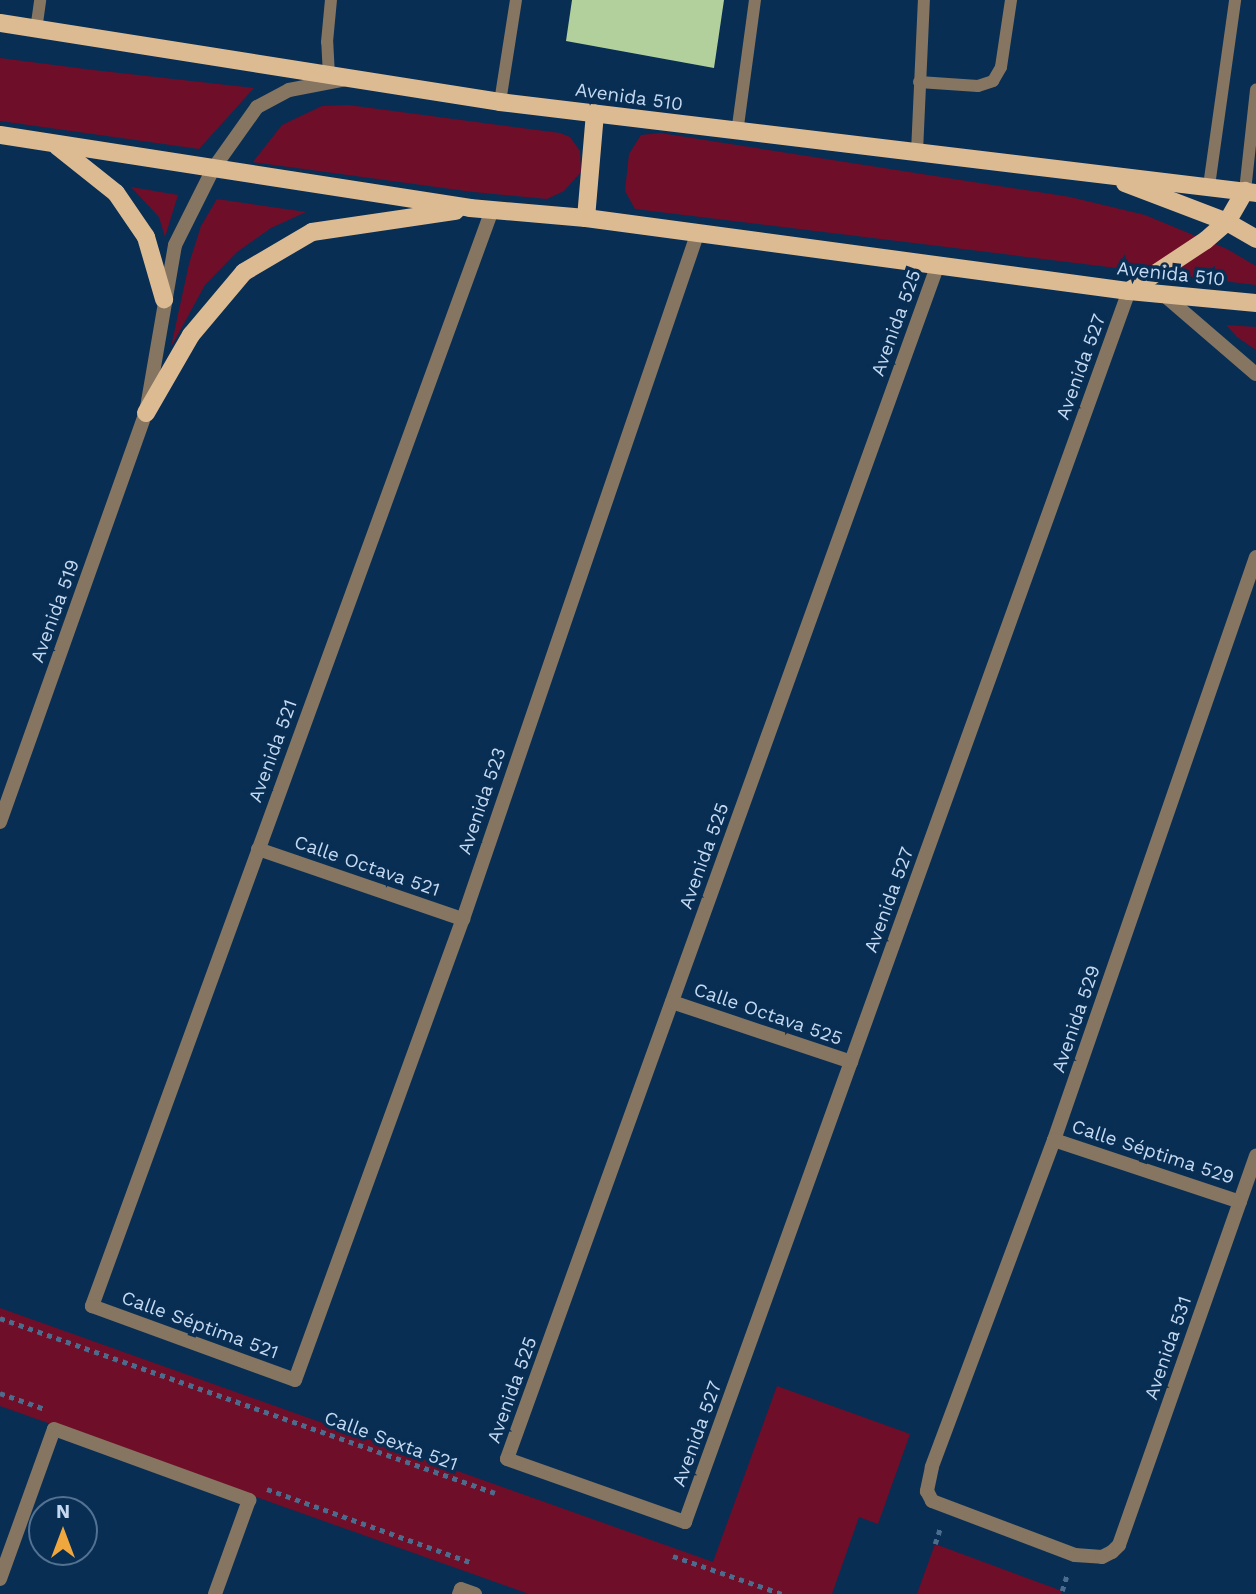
<!DOCTYPE html>
<meta charset="utf-8">
<style>
body{margin:0}
#map{position:relative;width:1256px;height:1594px;overflow:hidden;background:#082e53;font-family:"Work Sans",sans-serif}
div>[style]{position:absolute}
[style*='--x']{left:calc(var(--x)*1px);top:calc(var(--y)*1px);width:calc(var(--w)*1px);rotate:calc(var(--a)*1deg)}
.green>*{inset:0;background:#6f0e29}
.building>*{inset:0;background:#b2d09b}
.path>*{height:4.5px;margin-top:-2.25px;transform-origin:0;background:repeating-linear-gradient(90deg,#4c6c8d 0 5px,transparent 0 10px)}
.service>*{height:12px;margin:-6px;padding:0 6px;transform-origin:6px;border-radius:6px;background:#857561}
.minor>*{height:14px;margin:-7px;padding:0 7px;transform-origin:7px;border-radius:7px;background:#857561}
.tertiary>*{height:14px;margin:-7px;padding:0 7px;transform-origin:7px;border-radius:7px;background:#857561}
.primary>*{height:18px;margin:-9px;padding:0 9px;transform-origin:9px;border-radius:9px;background:#ddbb92}
span{translate:-50% -50%;white-space:nowrap;text-align:center;line-height:1.15;-webkit-text-stroke:7px #082e53;paint-order:stroke}
.street-label{font-size:19px;color:#c4d9f1}
.north{position:absolute;left:28px;top:1496px;width:70px;height:70px;box-sizing:border-box;background:#082e53;border:2px solid #537292;border-radius:50%;rotate:0deg;font-size:19px;font-weight:700;line-height:28px;text-align:center;color:#c4d9f1}
.north::after{content:'';display:block;margin:auto;width:24px;height:32px;background:#efa73e;clip-path:polygon(50% 0,100% 100%,50% 72%,0 100%)}
</style>
<div id="map">
<div class="green">
<i style="clip-path:polygon(0 58px,93px 70px,254px 88px,199px 149px,0 121px)"></i>
<i style="clip-path:polygon(348px 105px,560px 133px,570px 137px,580px 151px,581px 172px,564px 191px,547px 199px,473px 192px,253px 162px,282px 125px,322px 106px)"></i>
<i style="clip-path:polygon(660px 133px,1070px 197px,1145px 215px,1227px 249px,1256px 266px,1256px 285px,635px 209px,625px 191px,629px 154px,641px 135px)"></i>
<i style="clip-path:polygon(131px 187px,178px 195px,165px 237px,159px 217px)"></i>
<i style="clip-path:polygon(217px 199px,306px 212px,271px 228px,237px 252px,205px 285px,171px 347px,189px 264px,201px 226px)"></i>
<i style="clip-path:polygon(1226px 325px,1256px 327px,1256px 350px,1237px 337px)"></i>
<i style="clip-path:polygon(0 1308px,713px 1562px,777px 1386px,910px 1434px,878px 1524px,859px 1517px,832px 1594px,529px 1594px,0 1406px)"></i>
<i style="clip-path:polygon(935px 1544px,1062px 1591px,1061px 1594px,917px 1594px)"></i>
</div>
<div class="building">
<i style="clip-path:polygon(572px 0,724px 0,714px 68px,566px 41px)"></i>
</div>
<div class="path">
<i style="--x:0;--y:1318;--w:525;--a:19.47"></i>
<i style="--x:0;--y:1393;--w:48;--a:19.6"></i>
<i style="--x:267;--y:1489;--w:216;--a:19.8"></i>
<i style="--x:935;--y:1544;--w:19;--a:-72"></i>
<i style="--x:673;--y:1556;--w:115;--a:19.2"></i>
<i style="--x:1062;--y:1591;--w:17;--a:-73"></i>
</div>
<div class="service">
<i style="--x:36;--y:30;--w:30;--a:-82"></i>
<i style="--x:329;--y:76;--w:34;--a:-93"></i>
<i style="--x:327;--y:42;--w:42;--a:-84.6"></i>
<i style="--x:919;--y:82;--w:59;--a:3.9"></i>
<i style="--x:978;--y:86;--w:16;--a:-18"></i>
<i style="--x:993;--y:81;--w:16;--a:-60"></i>
<i style="--x:1001;--y:67;--w:68;--a:-81.5"></i>
<i style="--x:500;--y:102;--w:103;--a:-81.1"></i>
<i style="--x:737;--y:133;--w:134;--a:-82.3"></i>
<i style="--x:917;--y:152;--w:152;--a:-87.4"></i>
<i style="--x:1209;--y:186;--w:188;--a:-82"></i>
<i style="--x:1245;--y:191;--w:102;--a:-83.8"></i>
</div>
<div class="minor">
<i style="--x:492;--y:210;--w:1167;--a:110.05"></i>
<i style="--x:92;--y:1306;--w:216;--a:20"></i>
<i style="--x:295;--y:1380;--w:491;--a:-70"></i>
<i style="--x:463;--y:919;--w:726;--a:-71.12"></i>
<i style="--x:937;--y:267;--w:1267;--a:109.84"></i>
<i style="--x:507;--y:1459;--w:189;--a:19.5"></i>
<i style="--x:685;--y:1522;--w:1309;--a:-70.17"></i>
<i style="--x:1256;--y:557;--w:617;--a:109.11"></i>
<i style="--x:1054;--y:1140;--w:349;--a:110.5"></i>
<i style="--x:932;--y:1467;--w:25;--a:102"></i>
<i style="--x:927;--y:1491;--w:11;--a:63"></i>
<i style="--x:932;--y:1501;--w:153;--a:20.7"></i>
<i style="--x:1075;--y:1555;--w:27;--a:4"></i>
<i style="--x:1102;--y:1557;--w:11;--a:-27"></i>
<i style="--x:1112;--y:1552;--w:10;--a:-45"></i>
<i style="--x:1119;--y:1545;--w:413;--a:-70.6"></i>
<i style="--x:258;--y:849;--w:217;--a:18.9"></i>
<i style="--x:672;--y:1002;--w:189;--a:18.5"></i>
<i style="--x:1054;--y:1140;--w:196;--a:18.4"></i>
<i style="--x:0;--y:1579;--w:159;--a:-70.2"></i>
<i style="--x:54;--y:1429;--w:208;--a:20"></i>
<i style="--x:249;--y:1500;--w:100;--a:109.9"></i>
<i style="--x:459;--y:1594;--w:5;--a:-68"></i>
<i style="--x:461;--y:1589;--w:15;--a:20"></i>
</div>
<div class="tertiary">
<i style="--x:1164;--y:295;--w:121;--a:40.7"></i>
<i style="--x:0;--y:822;--w:434;--a:-70.4"></i>
<i style="--x:146;--y:413;--w:170;--a:-80.2"></i>
<i style="--x:175;--y:245;--w:85;--a:-63.4"></i>
<i style="--x:213;--y:169;--w:76;--a:-54.6"></i>
<i style="--x:257;--y:107;--w:36;--a:-28"></i>
<i style="--x:289;--y:90;--w:54;--a:-10.7"></i>
</div>
<div class="primary">
<i style="--x:0;--y:23;--w:506;--a:8.98"></i>
<i style="--x:500;--y:102;--w:761;--a:6.86"></i>
<i style="--x:0;--y:135;--w:476;--a:8.8"></i>
<i style="--x:470;--y:208;--w:116;--a:4.9"></i>
<i style="--x:586;--y:218;--w:548;--a:7.66"></i>
<i style="--x:1129;--y:291;--w:128;--a:5.4"></i>
<i style="--x:57;--y:146;--w:75;--a:38.5"></i>
<i style="--x:116;--y:193;--w:53;--a:55.7"></i>
<i style="--x:146;--y:237;--w:65;--a:73.8"></i>
<i style="--x:1125;--y:183;--w:109;--a:20.9"></i>
<i style="--x:1227;--y:222;--w:34;--a:30"></i>
<i style="--x:586;--y:218;--w:105;--a:-85.1"></i>
<i style="--x:1129;--y:291;--w:92;--a:-33.5"></i>
<i style="--x:1206;--y:240;--w:28;--a:-41"></i>
<i style="--x:1227;--y:222;--w:36;--a:-60"></i>
<i style="--x:146;--y:413;--w:90;--a:-60"></i>
<i style="--x:191;--y:335;--w:82;--a:-49.9"></i>
<i style="--x:244;--y:272;--w:79;--a:-30.5"></i>
<i style="--x:312;--y:232;--w:145;--a:-8.4"></i>
</div>
<div class="street-label">
<span style="left:629px;top:97px;rotate:8deg">Avenida 510</span>
<span style="left:1171px;top:274px;rotate:6deg">Avenida 510</span>
<span style="left:896px;top:323px;rotate:-70deg">Avenida 525</span>
<span style="left:1081px;top:367px;rotate:-70deg">Avenida 527</span>
<span style="left:55px;top:611px;rotate:-70deg">Avenida 519</span>
<span style="left:273px;top:751px;rotate:-70deg">Avenida 521</span>
<span style="left:482px;top:801px;rotate:-71deg">Avenida 523</span>
<span style="left:704px;top:856px;rotate:-70deg">Avenida 525</span>
<span style="left:367px;top:866px;rotate:19deg">Calle Octava 521</span>
<span style="left:889px;top:900px;rotate:-70deg">Avenida 527</span>
<span style="left:768px;top:1014px;rotate:19deg">Calle Octava 525</span>
<span style="left:1076px;top:1019px;rotate:-71deg">Avenida 529</span>
<span style="left:1153px;top:1152px;rotate:18deg">Calle Séptima 529</span>
<span style="left:200px;top:1325px;rotate:20deg">Calle Séptima 521</span>
<span style="left:1168px;top:1348px;rotate:-71deg">Avenida 531</span>
<span style="left:512px;top:1390px;rotate:-70deg">Avenida 525</span>
<span style="left:697px;top:1434px;rotate:-70deg">Avenida 527</span>
<span style="left:391px;top:1441px;rotate:20deg">Calle Sexta 521</span>
</div>
<div class="north">N</div>
</div>
